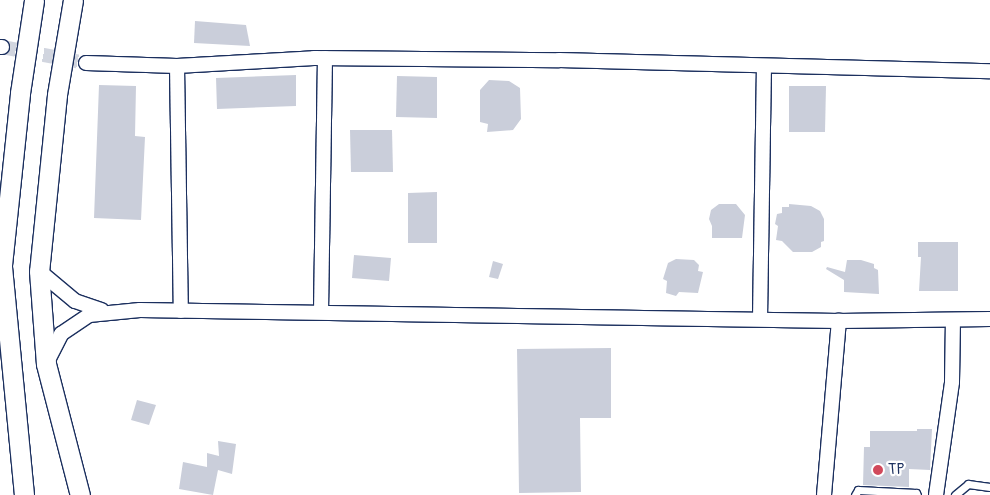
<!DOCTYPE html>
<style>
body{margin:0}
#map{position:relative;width:990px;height:495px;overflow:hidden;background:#fff;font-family:Pangolin,sans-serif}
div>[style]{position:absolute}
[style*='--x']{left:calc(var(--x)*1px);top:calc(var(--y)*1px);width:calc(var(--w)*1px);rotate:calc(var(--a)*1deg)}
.building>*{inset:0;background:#caceda}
.street-tunnel>*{height:14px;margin-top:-7px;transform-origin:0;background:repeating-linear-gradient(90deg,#d1d5df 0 14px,transparent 0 21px)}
.roads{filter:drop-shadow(1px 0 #1b2f5e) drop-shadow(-1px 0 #1b2f5e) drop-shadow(0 1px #1b2f5e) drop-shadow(0 -1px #1b2f5e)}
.lane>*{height:7px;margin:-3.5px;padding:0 3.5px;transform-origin:3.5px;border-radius:3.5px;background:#fff}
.street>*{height:14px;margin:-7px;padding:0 7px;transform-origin:7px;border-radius:7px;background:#fff}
.secondary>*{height:19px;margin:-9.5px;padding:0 9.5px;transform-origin:9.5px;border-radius:9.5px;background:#fff}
.dots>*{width:14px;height:14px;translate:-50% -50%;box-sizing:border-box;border:2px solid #fff;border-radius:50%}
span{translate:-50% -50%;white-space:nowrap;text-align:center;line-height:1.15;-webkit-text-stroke:4.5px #fff;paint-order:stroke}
.poi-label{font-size:15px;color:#1b2f5e}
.left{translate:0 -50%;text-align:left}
</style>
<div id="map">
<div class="building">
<i style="clip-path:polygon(195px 21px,246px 25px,250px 46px,194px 43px)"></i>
<i style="clip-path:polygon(296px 75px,296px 106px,217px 109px,216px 78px)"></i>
<i style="clip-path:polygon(397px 76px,437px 77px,437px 118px,396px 117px)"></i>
<i style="clip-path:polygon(489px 80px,509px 81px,520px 88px,521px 119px,513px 130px,487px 132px,488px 124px,480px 122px,480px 90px)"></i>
<i style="clip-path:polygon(99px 85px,136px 86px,135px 136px,145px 137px,141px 220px,94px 218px)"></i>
<i style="clip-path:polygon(789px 86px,826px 86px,825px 132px,789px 132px)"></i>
<i style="clip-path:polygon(350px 130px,392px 130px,393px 172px,351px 172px)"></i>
<i style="clip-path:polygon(437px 192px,437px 243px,408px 243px,408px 193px)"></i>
<i style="clip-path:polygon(719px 204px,736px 204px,745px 215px,742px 238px,712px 238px,712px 226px,709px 219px,711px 210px)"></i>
<i style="clip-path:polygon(789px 204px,811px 206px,820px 211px,824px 219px,824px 241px,821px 242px,821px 247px,812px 252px,793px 252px,782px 241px,776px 240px,778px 226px,775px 224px,777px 214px,782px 213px,782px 207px,789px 207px)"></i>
<i style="clip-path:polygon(918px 242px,958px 242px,958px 291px,919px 291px,921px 257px,918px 257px)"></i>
<i style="clip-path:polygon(354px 255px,391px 258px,389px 281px,352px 278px)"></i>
<i style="clip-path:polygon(676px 259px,694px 260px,699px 265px,698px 271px,703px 272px,698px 293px,679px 292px,676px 296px,666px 293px,667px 281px,663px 279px,668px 263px)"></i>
<i style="clip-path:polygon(847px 260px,861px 260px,874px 264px,874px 268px,878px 270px,879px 294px,844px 292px,844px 280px,826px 269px,827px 267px,845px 272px)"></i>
<i style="clip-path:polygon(493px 261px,503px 264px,498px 279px,489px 277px)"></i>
<i style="clip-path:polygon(611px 348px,611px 418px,580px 418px,581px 492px,519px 493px,517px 349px)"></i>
<i style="clip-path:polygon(137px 400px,156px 405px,149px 425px,131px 420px)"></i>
<i style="clip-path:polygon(917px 429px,932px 429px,930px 470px,909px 469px,909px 487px,863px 485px,864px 447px,870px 447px,870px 431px,917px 431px)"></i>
<i style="clip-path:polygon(218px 441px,236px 444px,232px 474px,218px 470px,213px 495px,179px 489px,183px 462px,207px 467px,207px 453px,219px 456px)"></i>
</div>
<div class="street-tunnel">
<i style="--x:2;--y:47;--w:86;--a:10.8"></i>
</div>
<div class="roads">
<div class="lane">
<i style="--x:855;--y:495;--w:6;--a:-59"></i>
<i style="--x:858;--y:490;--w:58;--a:3"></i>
<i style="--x:916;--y:493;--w:2;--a:63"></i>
<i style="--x:955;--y:495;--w:17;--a:-40"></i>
<i style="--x:968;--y:484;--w:22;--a:8"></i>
</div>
<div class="street">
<i style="--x:0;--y:47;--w:2;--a:0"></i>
<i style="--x:86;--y:63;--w:91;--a:1.9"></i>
<i style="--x:177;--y:66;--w:137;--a:-3.3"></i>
<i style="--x:314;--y:58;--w:245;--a:0.5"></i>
<i style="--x:559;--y:60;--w:431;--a:1.5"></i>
<i style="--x:177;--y:66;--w:245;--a:89.1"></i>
<i style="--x:39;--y:271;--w:47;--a:39.8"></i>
<i style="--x:75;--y:301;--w:28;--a:19"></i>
<i style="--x:321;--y:312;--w:254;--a:-89.1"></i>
<i style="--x:760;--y:319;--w:253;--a:-89.1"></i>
<i style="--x:46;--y:364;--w:34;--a:-63"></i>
<i style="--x:61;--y:334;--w:34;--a:-34"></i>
<i style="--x:89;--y:315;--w:51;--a:-5.6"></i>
<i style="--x:140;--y:310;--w:699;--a:0.9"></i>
<i style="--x:839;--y:321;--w:151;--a:-0.8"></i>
<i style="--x:824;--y:495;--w:175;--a:-85.1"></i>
<i style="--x:936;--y:495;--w:114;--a:-81.9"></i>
<i style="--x:952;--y:382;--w:61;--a:-89.1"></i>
</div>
<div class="secondary">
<i style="--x:73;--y:0;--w:96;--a:99.6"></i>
<i style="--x:57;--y:95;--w:177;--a:95.8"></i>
<i style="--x:39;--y:271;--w:93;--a:85.7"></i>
<i style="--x:46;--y:364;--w:135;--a:75.5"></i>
<i style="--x:24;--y:495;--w:231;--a:-95.5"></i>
<i style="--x:2;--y:265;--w:173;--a:-84"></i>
<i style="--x:20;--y:93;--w:94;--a:-81.4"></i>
</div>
</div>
<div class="dots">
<i style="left:878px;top:470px;background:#d1495b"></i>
</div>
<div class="poi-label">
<span class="left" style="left:888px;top:470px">TP</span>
</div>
</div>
